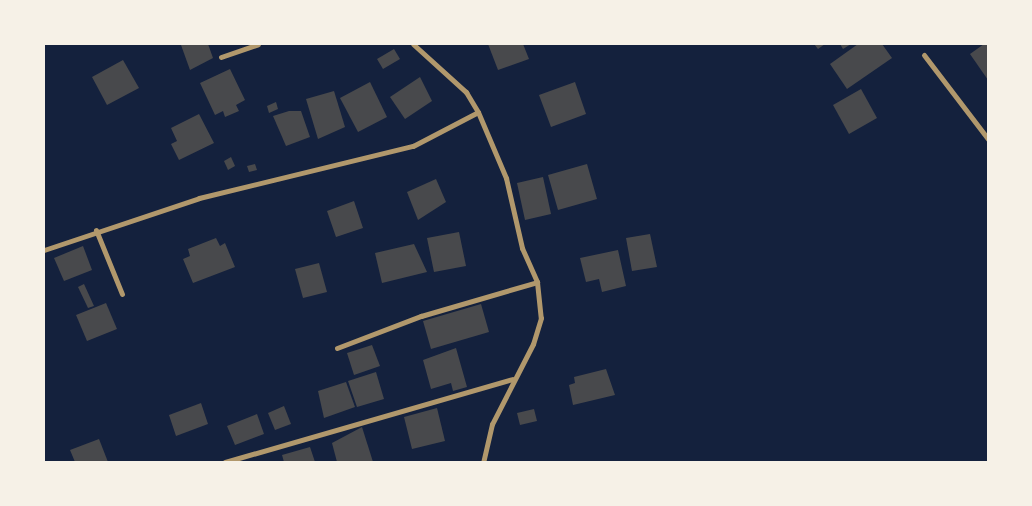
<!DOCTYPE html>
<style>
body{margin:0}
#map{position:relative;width:1032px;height:506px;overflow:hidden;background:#14213d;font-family:Barlow,sans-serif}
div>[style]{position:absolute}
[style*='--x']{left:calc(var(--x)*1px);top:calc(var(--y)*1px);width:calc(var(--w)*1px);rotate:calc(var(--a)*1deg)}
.building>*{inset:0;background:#48494c}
.minor>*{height:5px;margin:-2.5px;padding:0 2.5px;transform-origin:2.5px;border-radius:2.5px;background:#b1986c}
span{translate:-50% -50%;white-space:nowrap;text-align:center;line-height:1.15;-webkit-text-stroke:4.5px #f6f1e7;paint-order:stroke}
.frame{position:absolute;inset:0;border:45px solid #f6f1e7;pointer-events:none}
</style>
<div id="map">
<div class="building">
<i style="clip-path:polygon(208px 44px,213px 58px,190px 70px,181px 45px)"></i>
<i style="clip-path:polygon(488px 44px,523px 44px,529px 59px,498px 70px)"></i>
<i style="clip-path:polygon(814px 44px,825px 44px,818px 49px)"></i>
<i style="clip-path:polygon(840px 44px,851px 44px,843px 49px)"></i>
<i style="clip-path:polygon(858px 44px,882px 44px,892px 58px,847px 89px,830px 64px)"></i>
<i style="clip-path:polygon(984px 44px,988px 44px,988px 80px,970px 54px)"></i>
<i style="clip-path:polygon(394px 49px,400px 59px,383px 69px,377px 59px)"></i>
<i style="clip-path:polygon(123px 60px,139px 88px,107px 105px,92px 77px)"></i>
<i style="clip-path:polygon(230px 69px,245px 100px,236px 105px,239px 111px,225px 117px,223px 111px,215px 115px,200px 83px)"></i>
<i style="clip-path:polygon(420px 77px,432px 101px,405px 119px,390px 97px)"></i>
<i style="clip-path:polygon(370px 82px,387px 117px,358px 132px,340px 98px)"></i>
<i style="clip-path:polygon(575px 82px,586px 114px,551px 127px,539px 95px)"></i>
<i style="clip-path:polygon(861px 89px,877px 118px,849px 134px,833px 105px)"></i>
<i style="clip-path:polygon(334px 91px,345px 127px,318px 139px,306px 99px)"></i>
<i style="clip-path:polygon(276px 102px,278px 109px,269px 113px,267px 106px)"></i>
<i style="clip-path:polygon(289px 111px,301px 111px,310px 137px,286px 146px,273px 116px)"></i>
<i style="clip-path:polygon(199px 114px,214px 143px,179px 160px,171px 144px,177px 141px,171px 128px)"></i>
<i style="clip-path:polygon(231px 157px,235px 166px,228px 170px,224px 161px)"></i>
<i style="clip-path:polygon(255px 164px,257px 170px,249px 172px,247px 166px)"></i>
<i style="clip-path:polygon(587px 164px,597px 199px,558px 210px,548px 175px)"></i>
<i style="clip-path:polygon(543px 177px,551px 214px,525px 220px,517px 183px)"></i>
<i style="clip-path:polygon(436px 179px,446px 202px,418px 220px,407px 192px)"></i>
<i style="clip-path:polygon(354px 201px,363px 228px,336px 237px,327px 211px)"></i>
<i style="clip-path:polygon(459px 232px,466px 266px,434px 272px,427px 238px)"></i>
<i style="clip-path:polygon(650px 234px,657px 267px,632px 271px,626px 238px)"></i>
<i style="clip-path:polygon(216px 238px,220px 246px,225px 243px,235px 267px,193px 283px,183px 259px,190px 256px,188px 249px)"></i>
<i style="clip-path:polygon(414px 244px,427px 272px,382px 283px,375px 253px)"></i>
<i style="clip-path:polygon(83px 246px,92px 270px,64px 281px,54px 258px)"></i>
<i style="clip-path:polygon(618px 250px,626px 286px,602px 292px,599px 279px,586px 282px,580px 258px)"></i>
<i style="clip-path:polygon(319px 263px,327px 292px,303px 298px,295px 269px)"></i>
<i style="clip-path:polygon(84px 284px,94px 306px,88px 308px,78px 287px)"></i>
<i style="clip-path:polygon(106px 303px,117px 329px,87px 341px,76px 315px)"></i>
<i style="clip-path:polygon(481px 304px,489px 332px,431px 349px,423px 321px)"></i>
<i style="clip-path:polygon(372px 345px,380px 366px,354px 375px,347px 353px)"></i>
<i style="clip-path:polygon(456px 348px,467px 387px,453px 391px,451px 383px,431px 389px,423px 360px)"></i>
<i style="clip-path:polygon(606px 369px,615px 395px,573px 405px,569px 385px,575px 383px,574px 377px)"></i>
<i style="clip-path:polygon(376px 372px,384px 399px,357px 407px,348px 381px)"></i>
<i style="clip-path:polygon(346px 382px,355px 407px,324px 418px,318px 391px)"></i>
<i style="clip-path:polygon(201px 403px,208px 424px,176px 436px,169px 415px)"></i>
<i style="clip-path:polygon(284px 406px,291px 424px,275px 430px,268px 413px)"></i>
<i style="clip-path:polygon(437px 408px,445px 441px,412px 449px,404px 417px)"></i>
<i style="clip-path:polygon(534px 409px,537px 421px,520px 425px,517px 413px)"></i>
<i style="clip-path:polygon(257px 414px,264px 434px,235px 445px,227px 426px)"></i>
<i style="clip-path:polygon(362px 427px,373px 462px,337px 462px,332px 443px)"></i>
<i style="clip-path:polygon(99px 439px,108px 462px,75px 462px,70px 450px)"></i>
<i style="clip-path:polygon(310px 447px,315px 462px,284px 462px,282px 455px)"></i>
</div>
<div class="minor">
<i style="--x:413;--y:44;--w:72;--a:42.2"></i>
<i style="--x:466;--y:92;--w:23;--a:59"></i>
<i style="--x:478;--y:112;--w:72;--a:67"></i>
<i style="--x:506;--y:178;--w:72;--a:77.1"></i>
<i style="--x:522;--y:248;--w:37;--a:66"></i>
<i style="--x:537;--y:282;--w:36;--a:84"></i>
<i style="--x:541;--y:318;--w:27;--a:107"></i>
<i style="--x:533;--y:344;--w:90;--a:117.1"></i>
<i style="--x:492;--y:424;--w:39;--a:103"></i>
<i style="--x:924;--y:55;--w:106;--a:52.7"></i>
<i style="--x:221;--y:57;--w:39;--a:-19"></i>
<i style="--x:96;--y:230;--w:69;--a:67.9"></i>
<i style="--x:44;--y:250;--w:163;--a:-18.5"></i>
<i style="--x:199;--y:198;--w:220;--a:-13.7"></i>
<i style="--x:413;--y:146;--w:73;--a:-27.6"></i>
<i style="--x:337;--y:348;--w:90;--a:-20.9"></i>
<i style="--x:421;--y:316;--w:121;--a:-16.3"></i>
<i style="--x:225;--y:462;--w:299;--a:-16.1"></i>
</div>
<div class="frame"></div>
</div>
